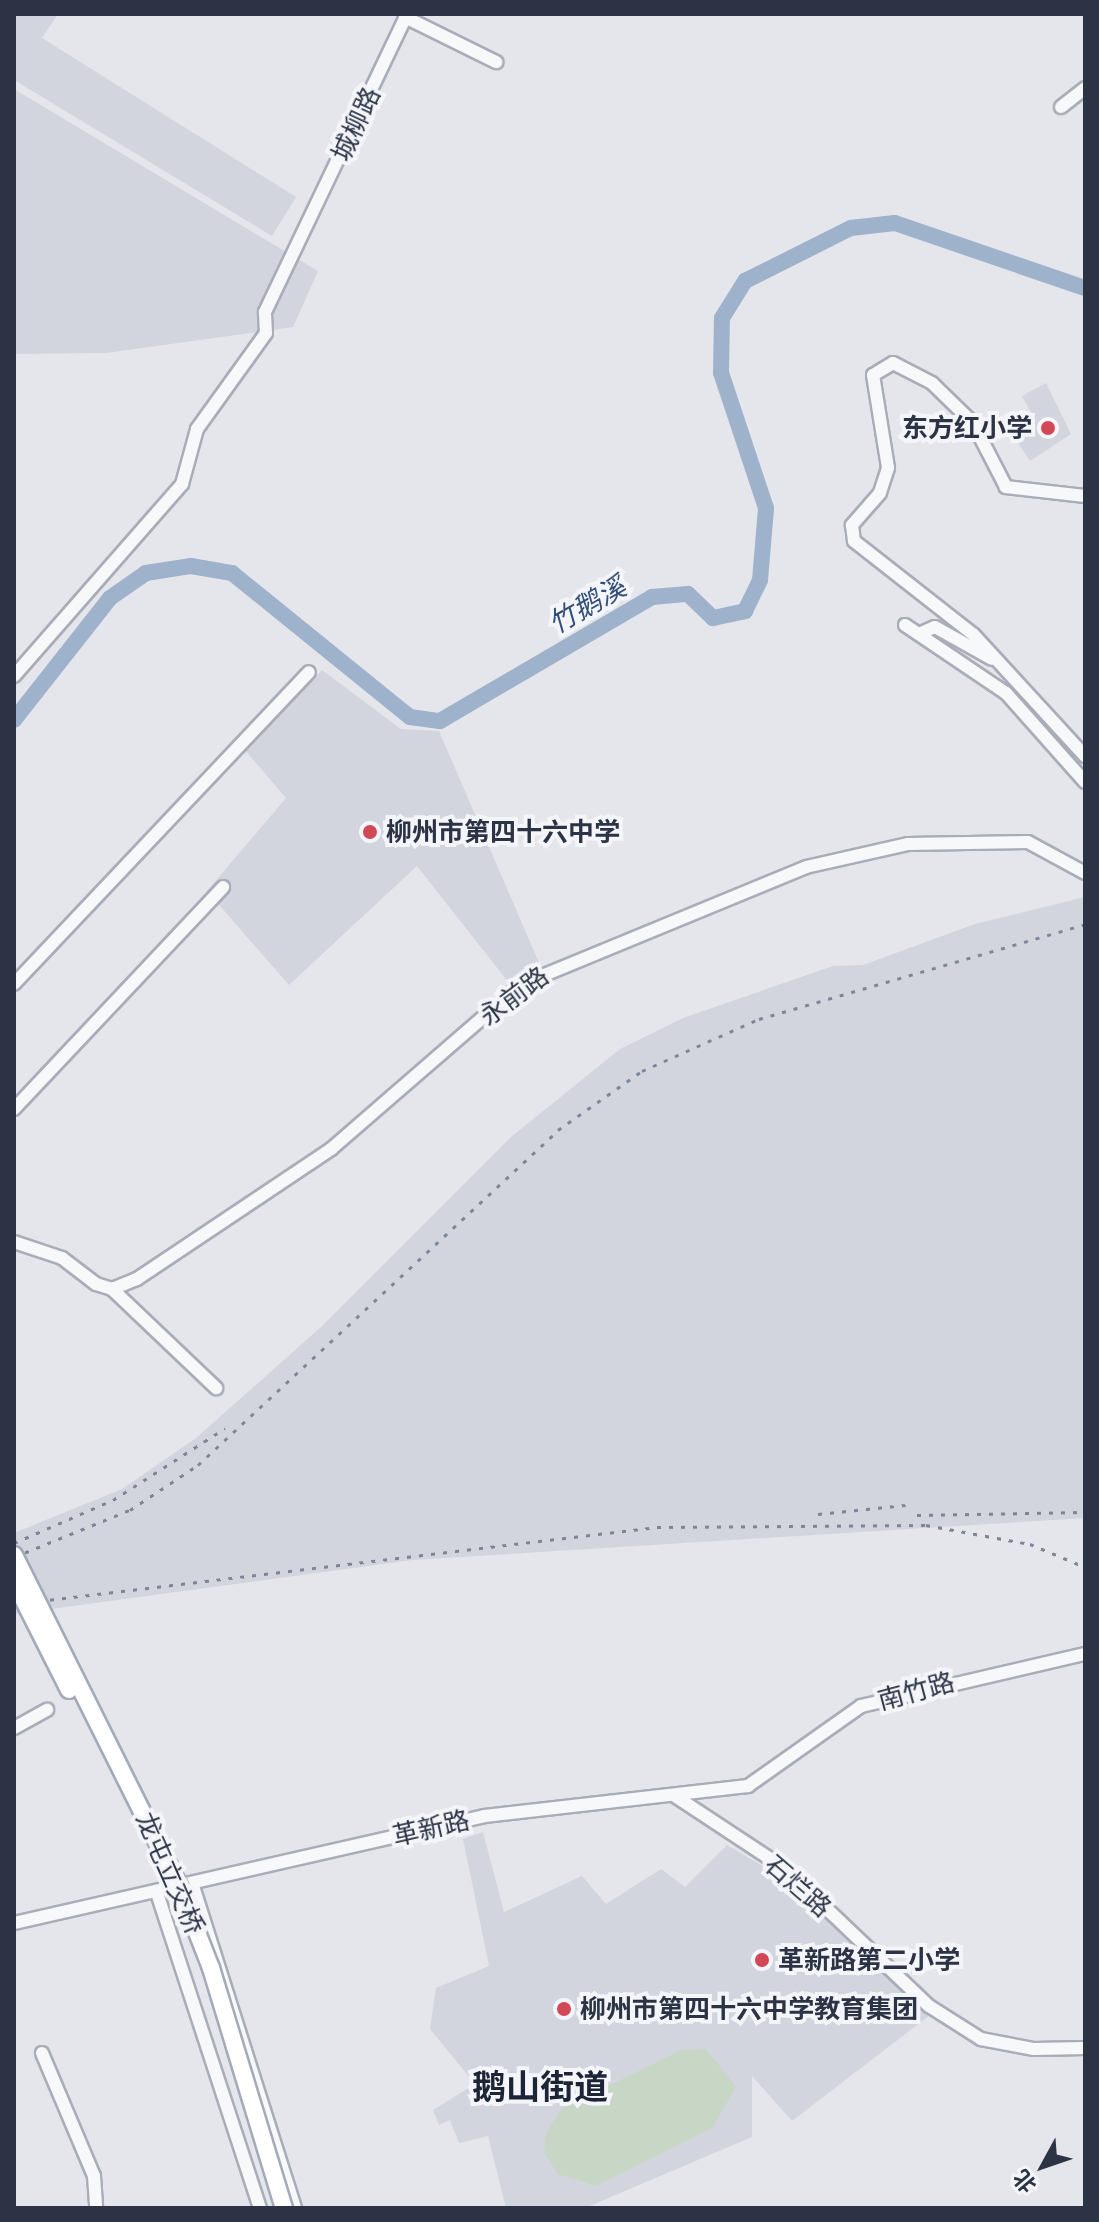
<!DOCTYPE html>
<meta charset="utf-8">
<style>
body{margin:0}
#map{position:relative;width:1099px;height:2222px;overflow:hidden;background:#e4e6ec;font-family:Inter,"Noto Sans SC",sans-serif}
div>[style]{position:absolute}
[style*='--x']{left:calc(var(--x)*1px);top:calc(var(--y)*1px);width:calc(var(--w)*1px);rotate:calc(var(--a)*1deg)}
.built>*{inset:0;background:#d2d5de}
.green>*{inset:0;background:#c8d6c5}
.river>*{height:16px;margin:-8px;padding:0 8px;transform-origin:8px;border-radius:8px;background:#9fb2cc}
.roads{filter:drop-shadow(2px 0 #a9adb7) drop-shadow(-2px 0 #a9adb7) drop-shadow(0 2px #a9adb7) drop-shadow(0 -2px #a9adb7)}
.minor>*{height:12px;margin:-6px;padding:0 6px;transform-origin:6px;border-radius:6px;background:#f7f8fa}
.rail>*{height:3px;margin-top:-1.5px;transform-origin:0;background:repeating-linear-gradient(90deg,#7d8596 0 4px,transparent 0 12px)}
.bridges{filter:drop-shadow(2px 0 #a3aab8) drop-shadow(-2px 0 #a3aab8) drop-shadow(0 2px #a3aab8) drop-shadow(0 -2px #a3aab8)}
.major-bridge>*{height:16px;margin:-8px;padding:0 8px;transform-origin:8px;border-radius:8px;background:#fff}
.dots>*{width:22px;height:22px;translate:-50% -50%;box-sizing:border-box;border:4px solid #f4f5f9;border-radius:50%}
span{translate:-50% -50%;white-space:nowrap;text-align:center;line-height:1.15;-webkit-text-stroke:8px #f4f5f9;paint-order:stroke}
.street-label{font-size:26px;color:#2b3345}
.poi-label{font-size:26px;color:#2b3345;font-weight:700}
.right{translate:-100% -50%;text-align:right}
.left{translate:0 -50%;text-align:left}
.water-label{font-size:28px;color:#34507a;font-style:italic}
.district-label{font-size:34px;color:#1d2436;font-weight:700}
.frame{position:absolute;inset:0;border:16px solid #2b3345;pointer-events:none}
.north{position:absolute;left:1003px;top:2126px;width:80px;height:80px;-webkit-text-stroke:6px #f4f5f9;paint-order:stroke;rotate:230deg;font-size:22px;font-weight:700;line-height:32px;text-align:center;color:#2b3345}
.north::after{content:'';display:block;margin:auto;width:28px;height:36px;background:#2b3345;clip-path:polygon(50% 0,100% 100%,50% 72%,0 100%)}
</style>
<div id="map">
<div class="built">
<i style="clip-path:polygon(14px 14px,58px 14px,42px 38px,296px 197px,272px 236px,14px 80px)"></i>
<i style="clip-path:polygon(14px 89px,318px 271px,293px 327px,106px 353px,14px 354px)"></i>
<i style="clip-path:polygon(1046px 383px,1071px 434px,1030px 461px,1014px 437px,1036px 422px,1022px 396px)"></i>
<i style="clip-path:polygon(322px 670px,401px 729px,439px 731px,540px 965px,509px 983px,417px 866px,289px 985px,207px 891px,286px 798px,244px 749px)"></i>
<i style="clip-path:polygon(1085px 897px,1085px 1518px,412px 1560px,14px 1614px,14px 1533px,122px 1489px,196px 1438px,321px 1327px,511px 1137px,620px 1049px,683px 1018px,833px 966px,863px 965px,975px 924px)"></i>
<i style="clip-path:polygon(483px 1832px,504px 1912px,582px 1876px,606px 1904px,661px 1869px,685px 1887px,727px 1845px,780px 1876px,930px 2015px,792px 2121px,752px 2076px,752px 2137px,585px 2208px,506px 2208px,488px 2136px,459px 2143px,450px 2120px,439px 2125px,433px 2110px,475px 2084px,430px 2029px,436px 1988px,489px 1966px,463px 1839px)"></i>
</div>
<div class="green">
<i style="clip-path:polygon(706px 2049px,736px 2087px,712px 2128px,596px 2186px,558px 2174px,544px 2152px,546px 2132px,562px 2109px,681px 2050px)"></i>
</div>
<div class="river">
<i style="--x:14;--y:720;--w:155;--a:-51.8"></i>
<i style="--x:110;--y:598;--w:44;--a:-34.8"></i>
<i style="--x:146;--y:573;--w:46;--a:-8.8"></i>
<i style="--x:191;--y:566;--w:42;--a:9.7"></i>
<i style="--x:232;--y:573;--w:229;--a:39"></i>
<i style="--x:410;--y:717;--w:30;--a:8"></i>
<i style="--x:440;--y:721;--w:246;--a:-30.3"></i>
<i style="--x:652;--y:597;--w:36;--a:-5"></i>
<i style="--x:688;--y:594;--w:35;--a:44"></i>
<i style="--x:713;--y:618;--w:33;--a:-12"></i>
<i style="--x:745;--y:611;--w:34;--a:-64"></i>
<i style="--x:760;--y:580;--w:72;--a:-85.2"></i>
<i style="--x:766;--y:508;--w:142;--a:-108.4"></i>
<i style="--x:721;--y:373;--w:55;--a:-89"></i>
<i style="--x:722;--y:318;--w:44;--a:-58.1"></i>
<i style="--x:745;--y:281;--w:119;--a:-26.6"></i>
<i style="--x:851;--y:228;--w:44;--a:-6.5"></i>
<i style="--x:895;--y:223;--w:201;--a:18.9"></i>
</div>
<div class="roads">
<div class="minor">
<i style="--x:405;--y:17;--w:102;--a:26.3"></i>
<i style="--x:1061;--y:107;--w:31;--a:-38"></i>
<i style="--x:1085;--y:496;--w:80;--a:-173.5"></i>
<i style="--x:1006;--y:487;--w:72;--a:-117.3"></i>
<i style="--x:973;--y:423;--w:57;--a:-135.7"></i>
<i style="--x:932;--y:383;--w:44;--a:-152.9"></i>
<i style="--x:893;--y:363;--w:23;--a:149"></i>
<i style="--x:873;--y:375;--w:94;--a:80.8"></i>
<i style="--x:888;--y:468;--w:26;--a:108"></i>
<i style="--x:880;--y:493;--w:43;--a:131.2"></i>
<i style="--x:852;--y:525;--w:16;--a:83"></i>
<i style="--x:854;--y:541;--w:152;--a:38.1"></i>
<i style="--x:974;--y:635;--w:164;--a:47.5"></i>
<i style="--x:905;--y:625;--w:122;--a:34"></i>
<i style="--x:1006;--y:693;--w:119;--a:48.4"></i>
<i style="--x:919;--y:634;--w:17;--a:-24"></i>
<i style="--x:935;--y:627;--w:65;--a:29.3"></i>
<i style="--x:14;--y:676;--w:255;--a:-48.8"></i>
<i style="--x:182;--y:484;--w:57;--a:-74.7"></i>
<i style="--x:197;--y:429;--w:118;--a:-54.3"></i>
<i style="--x:266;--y:333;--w:21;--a:-93"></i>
<i style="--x:265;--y:312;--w:330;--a:-64.5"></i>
<i style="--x:14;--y:984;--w:429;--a:-46.6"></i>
<i style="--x:14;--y:1109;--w:305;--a:-46.7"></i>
<i style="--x:14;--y:1242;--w:51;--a:18.4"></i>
<i style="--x:62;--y:1258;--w:43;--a:37.4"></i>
<i style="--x:96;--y:1284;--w:17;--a:17"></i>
<i style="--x:112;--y:1289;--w:27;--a:-22"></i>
<i style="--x:137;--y:1279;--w:234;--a:-33.8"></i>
<i style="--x:331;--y:1149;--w:250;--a:-40.9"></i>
<i style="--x:520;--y:985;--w:309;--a:-22.4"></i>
<i style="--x:806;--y:867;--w:105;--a:-12.7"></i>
<i style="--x:908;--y:844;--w:120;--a:-1"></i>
<i style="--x:1028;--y:842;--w:65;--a:28.5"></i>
<i style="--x:112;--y:1289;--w:144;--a:43.6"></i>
<i style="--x:14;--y:1728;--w:38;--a:-29"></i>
<i style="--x:675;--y:1796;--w:131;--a:33.4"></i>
<i style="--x:784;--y:1868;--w:200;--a:43.6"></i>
<i style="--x:929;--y:2006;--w:62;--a:32.4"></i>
<i style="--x:981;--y:2039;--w:54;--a:10.7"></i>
<i style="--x:1034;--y:2049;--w:51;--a:-1.1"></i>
<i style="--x:192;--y:1883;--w:341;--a:72.4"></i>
<i style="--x:157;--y:1893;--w:331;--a:71.9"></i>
<i style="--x:14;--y:1923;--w:482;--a:-12.8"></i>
<i style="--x:484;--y:1816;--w:266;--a:-6.5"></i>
<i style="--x:748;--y:1786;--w:138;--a:-35.3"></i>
<i style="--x:861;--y:1706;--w:230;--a:-13.1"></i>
<i style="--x:42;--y:2053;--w:134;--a:67.1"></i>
<i style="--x:94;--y:2176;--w:32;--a:86"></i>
</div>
</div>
<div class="rail">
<i style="--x:818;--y:1514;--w:88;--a:-5.8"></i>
<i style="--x:917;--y:1515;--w:168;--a:-1"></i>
<i style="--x:14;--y:1543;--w:108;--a:-23.5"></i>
<i style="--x:113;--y:1500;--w:133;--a:-32.7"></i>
<i style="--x:14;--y:1557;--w:125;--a:-22.1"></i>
<i style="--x:130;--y:1510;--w:82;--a:-33.5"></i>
<i style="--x:198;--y:1465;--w:492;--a:-42.9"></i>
<i style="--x:558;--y:1130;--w:103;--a:-35.1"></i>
<i style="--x:642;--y:1071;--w:128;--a:-24"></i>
<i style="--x:759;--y:1019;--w:340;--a:-16.2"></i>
<i style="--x:14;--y:1604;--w:648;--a:-6.83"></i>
<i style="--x:657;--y:1527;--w:269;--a:-0.4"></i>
<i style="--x:926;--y:1525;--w:106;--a:10.4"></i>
<i style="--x:1030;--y:1544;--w:60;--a:22.7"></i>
</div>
<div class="bridges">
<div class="major-bridge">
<i style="--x:14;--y:1555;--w:370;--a:63.5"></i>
<i style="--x:179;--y:1886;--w:88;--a:68.7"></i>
<i style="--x:211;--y:1968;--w:251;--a:73.1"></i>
<i style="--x:14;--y:1581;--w:122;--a:63.2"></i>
</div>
</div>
<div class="dots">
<i style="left:1048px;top:428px;background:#d14856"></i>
<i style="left:370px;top:832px;background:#d14856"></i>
<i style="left:762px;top:1960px;background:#d14856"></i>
<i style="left:564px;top:2009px;background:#d14856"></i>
</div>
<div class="street-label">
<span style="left:356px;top:124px;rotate:-65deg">城柳路</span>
<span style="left:514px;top:996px;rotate:-37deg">永前路</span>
<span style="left:916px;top:1691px;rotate:-15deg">南竹路</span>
<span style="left:431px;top:1828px;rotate:-13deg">革新路</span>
<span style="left:170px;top:1873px;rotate:66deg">龙屯立交桥</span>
<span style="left:798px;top:1886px;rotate:41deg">石烂路</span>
</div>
<div class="poi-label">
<span class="right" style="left:1032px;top:428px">东方红小学</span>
<span class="left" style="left:386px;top:832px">柳州市第四十六中学</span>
<span class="left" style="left:778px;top:1960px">革新路第二小学</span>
<span class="left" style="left:580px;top:2009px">柳州市第四十六中学教育集团</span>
</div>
<div class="water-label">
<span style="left:587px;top:605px;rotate:-30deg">竹鹅溪</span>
</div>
<div class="district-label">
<span style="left:540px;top:2087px">鹅山街道</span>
</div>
<div class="frame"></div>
<div class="north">北</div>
</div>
